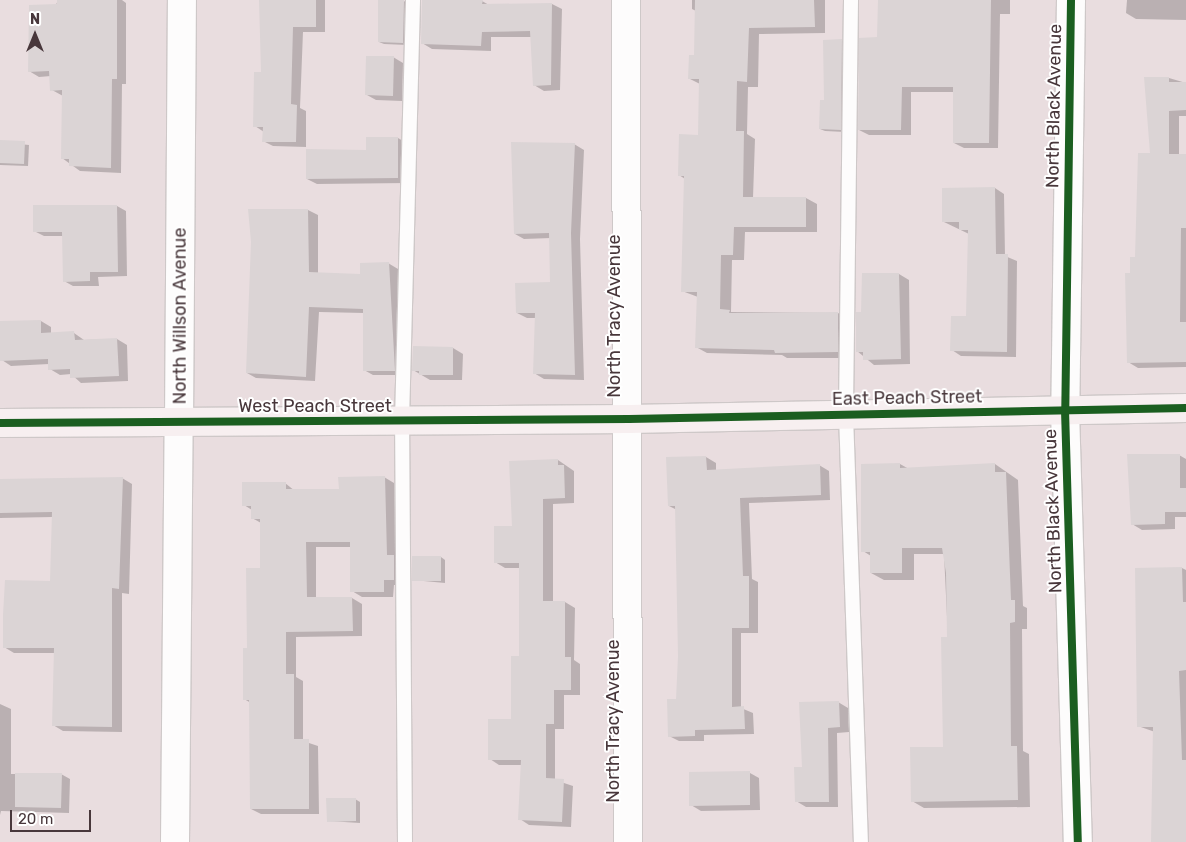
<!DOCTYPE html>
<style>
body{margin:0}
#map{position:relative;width:1186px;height:842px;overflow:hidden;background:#f1ecec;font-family:Rubik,sans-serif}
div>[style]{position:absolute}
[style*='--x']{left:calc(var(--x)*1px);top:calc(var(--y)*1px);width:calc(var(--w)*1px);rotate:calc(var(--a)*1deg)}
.residential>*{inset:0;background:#e9dddf}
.shadow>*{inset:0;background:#0003}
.building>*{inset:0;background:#dbd4d5}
.roads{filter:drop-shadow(1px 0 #cec8c8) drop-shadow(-1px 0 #cec8c8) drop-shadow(0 1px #cec8c8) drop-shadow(0 -1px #cec8c8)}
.service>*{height:14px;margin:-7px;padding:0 7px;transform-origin:7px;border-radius:7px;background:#fdfcfc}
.minor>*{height:28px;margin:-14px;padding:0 14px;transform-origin:14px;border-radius:14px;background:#fdfcfc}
.tertiary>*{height:28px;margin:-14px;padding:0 14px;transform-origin:14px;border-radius:14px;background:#fdfcfc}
.secondary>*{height:28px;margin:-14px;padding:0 14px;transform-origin:14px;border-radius:14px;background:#f7eff0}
.cycleway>*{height:8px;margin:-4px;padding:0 4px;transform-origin:4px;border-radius:4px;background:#1b5e20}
span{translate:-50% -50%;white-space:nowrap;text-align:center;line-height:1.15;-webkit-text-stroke:4px #fff;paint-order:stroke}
.street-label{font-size:18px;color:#48373b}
.north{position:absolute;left:10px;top:10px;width:50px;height:50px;-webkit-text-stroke:4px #fff;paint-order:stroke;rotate:0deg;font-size:14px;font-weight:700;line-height:20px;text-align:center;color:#48373b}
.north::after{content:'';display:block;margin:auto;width:18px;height:22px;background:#48373b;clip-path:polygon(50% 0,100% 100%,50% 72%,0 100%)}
.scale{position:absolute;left:10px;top:810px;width:81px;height:22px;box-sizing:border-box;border:2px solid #48373b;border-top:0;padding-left:6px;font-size:15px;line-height:18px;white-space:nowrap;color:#48373b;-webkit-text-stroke:4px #fff;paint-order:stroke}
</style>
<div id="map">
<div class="residential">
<i style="clip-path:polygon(0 0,1186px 0,1186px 842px,0 842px)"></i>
</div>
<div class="shadow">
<i style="clip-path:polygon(58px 0,122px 0,126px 3px,126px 84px,122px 84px,121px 173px,80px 171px,62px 158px,63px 96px,52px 90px,51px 76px,39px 77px,29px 71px)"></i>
<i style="clip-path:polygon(261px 0,325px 0,325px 32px,303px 32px,300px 108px,306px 111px,306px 147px,273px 146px,263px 141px,264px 132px,255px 126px,262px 74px)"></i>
<i style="clip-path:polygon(692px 0,825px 0,825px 33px,759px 34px,758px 87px,748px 87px,747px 134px,755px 139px,753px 198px,806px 198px,817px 204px,817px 232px,745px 232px,744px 260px,732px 260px,731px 312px,838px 313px,849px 319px,849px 358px,787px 358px,782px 355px,707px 353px,696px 347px,698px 297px,682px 291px,685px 179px,679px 175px,699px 136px,700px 84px,690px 79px,695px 56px,696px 11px,692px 9px)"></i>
<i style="clip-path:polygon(879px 0,1010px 0,1010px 14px,1000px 14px,998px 148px,964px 148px,954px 143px,954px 92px,911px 92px,911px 135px,869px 135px,859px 130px,878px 38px)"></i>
<i style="clip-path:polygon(1127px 0,1186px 0,1186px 20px,1136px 19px,1126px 13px)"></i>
<i style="clip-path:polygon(404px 1px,408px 4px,407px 45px,384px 44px,379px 42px)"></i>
<i style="clip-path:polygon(482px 1px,489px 5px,552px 4px,562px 9px,560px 90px,544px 91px,534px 85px,532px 37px,491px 37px,491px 51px,432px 49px,422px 43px)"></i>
<i style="clip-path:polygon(841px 40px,846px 42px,845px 132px,825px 131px,820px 129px)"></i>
<i style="clip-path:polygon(393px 57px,403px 63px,402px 101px,376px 100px,367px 95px)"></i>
<i style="clip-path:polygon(1169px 78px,1186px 83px,1186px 116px,1179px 116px,1179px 155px,1186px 156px,1186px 367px,1138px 368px,1128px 362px,1131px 274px,1137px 258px,1151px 155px)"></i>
<i style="clip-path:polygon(398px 138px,408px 144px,408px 183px,317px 184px,307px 179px)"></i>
<i style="clip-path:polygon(0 142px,29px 145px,28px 166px,0 165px)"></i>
<i style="clip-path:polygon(574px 144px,584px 150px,580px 239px,584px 380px,544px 379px,534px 373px,536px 318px,527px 318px,517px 313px,552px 283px,551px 238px,524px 239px,515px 234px)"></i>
<i style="clip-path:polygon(995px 188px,1004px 194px,1005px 256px,1017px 261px,1016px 357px,961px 356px,952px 350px,967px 317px,969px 234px,944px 222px)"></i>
<i style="clip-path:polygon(117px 206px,126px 211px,127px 276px,98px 277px,99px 286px,73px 286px,64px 281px,63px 236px,44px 236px,34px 231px)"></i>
<i style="clip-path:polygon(250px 210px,308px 210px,318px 215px,318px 273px,362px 275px,388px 263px,398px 269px,404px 375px,373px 375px,364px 370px,364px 313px,319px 312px,315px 381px,256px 378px,247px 373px,252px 242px)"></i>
<i style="clip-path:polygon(863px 274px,899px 274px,909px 280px,910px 364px,874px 365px,857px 351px,863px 313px)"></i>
<i style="clip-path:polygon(41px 321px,51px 327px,51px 334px,74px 333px,84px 340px,117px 339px,127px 345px,128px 381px,81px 383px,71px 374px,60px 375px,50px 369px,49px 364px,11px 366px,2px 360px,0 323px)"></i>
<i style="clip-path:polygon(453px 348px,463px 354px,462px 380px,430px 380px,413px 370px)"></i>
<i style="clip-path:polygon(1179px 455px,1186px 459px,1186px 517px,1175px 517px,1175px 529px,1142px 530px,1132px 524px)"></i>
<i style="clip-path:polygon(706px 457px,716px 463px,716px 471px,819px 465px,829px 471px,830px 500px,749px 503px,752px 579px,758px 582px,758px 633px,741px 633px,741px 708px,753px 713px,754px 734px,704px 735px,704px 741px,679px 741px,669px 736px,678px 700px,679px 656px,677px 510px,669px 506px,668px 458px)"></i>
<i style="clip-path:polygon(558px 460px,574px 471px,574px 503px,553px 504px,553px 602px,565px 602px,575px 608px,574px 660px,580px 664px,580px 695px,564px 695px,564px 729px,555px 729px,555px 780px,573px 786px,571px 827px,529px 825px,520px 819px,522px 765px,499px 765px,490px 759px,512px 720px,520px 658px,520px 568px,505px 568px,495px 562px,513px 527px)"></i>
<i style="clip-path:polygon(900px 464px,909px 469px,995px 464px,1018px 480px,1023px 606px,1027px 608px,1027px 629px,1022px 629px,1023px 751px,1029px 754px,1030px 807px,924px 808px,912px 801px,944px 748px,948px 638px,944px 554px,914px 554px,914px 580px,884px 580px,871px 573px,871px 556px,863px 551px)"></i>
<i style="clip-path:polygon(384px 477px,394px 483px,397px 558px,404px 585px,394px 585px,393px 597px,362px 597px,352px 591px,352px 547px,316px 547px,316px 598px,352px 598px,362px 604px,362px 636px,296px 637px,296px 677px,303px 681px,303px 741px,318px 746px,319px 814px,261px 814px,251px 809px,251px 703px,244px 699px,248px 649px,261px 569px,261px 523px,252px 518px,252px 510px,244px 505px,285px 483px,295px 491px,340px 491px)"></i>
<i style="clip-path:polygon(122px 478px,132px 484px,129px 594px,122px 593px,122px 732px,63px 731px,53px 725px,55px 653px,14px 653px,4px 647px,52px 582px,53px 517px,0 518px,0 480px)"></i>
<i style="clip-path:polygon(441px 557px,445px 560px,445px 583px,413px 580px)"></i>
<i style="clip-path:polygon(1182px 568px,1186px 570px,1186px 842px,1153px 842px,1155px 732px,1138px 726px)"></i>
<i style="clip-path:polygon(838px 702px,848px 708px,849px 732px,837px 733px,838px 807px,806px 807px,796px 801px,803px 768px)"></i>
<i style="clip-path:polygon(0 704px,11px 709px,11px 774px,61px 774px,70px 779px,69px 813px,1px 811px,0 815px)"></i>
<i style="clip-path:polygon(750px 773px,759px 778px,760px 810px,701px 811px,691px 805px)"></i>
<i style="clip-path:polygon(355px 799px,360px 802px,360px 823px,328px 821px)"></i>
</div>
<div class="building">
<i style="clip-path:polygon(57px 0,117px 0,117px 79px,112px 79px,111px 168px,69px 166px,69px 159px,61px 159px,62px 90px,50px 91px,49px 71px,28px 72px,29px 5px,57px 4px)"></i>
<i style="clip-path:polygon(259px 0,316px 0,316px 27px,293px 27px,291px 104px,297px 105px,296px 142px,262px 142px,263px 127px,253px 127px,254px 72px,261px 72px)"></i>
<i style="clip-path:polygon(378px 0,404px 0,403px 43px,378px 42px)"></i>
<i style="clip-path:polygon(422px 0,483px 0,482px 4px,552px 3px,551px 85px,533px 86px,530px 31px,482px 32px,481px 46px,421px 44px)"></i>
<i style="clip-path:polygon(695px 0,814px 0,815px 27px,749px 28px,747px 82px,737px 81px,736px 131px,744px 131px,743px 197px,806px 197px,806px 227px,734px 227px,733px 255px,721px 255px,720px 309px,730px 310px,729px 313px,838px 312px,838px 352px,775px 353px,774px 350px,695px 348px,697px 292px,681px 292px,684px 176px,678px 176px,679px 134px,698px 135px,699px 79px,688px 79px,689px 55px,694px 55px)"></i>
<i style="clip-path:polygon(878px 0,991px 0,989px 143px,953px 143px,953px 87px,902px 87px,901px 130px,858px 130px,859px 38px,877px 37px)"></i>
<i style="clip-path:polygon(842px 39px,841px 130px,819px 129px,820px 100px,824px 100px,823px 40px)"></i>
<i style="clip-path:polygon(366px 56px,394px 56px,393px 96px,365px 95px)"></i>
<i style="clip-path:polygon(1144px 77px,1169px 77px,1169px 82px,1186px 82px,1186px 110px,1169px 111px,1169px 154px,1186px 154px,1186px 228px,1181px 228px,1180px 322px,1186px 322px,1186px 362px,1127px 363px,1125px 273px,1130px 273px,1130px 257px,1135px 257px,1138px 153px,1150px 153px)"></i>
<i style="clip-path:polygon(366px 137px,398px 137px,398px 178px,306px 179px,306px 149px,366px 150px)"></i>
<i style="clip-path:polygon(0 140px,25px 141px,24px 164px,0 163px)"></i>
<i style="clip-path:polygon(511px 142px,575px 143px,571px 233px,575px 375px,533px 374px,535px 313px,516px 313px,515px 283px,550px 282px,549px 233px,514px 234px)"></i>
<i style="clip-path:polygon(995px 187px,996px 254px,1008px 254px,1007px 352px,950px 351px,951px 316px,966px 316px,968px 230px,959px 230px,959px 222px,942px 222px,942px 188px)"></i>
<i style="clip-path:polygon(33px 205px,117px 205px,118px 272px,90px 272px,90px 281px,63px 282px,62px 232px,33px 232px)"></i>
<i style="clip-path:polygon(248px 209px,308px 209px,309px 272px,360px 274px,360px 263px,389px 262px,395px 371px,363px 371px,363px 309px,309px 307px,306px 377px,246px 373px,251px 242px)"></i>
<i style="clip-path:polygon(862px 273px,899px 273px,901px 359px,863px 360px,863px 352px,856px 352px,856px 312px,861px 312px)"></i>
<i style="clip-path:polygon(41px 320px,41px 333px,74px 331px,75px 340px,117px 338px,119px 376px,70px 378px,70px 369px,48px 370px,48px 359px,0 361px,0 321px)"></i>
<i style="clip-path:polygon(413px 346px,453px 347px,453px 375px,419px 375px,419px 371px,412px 371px)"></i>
<i style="clip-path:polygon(1127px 454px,1180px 454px,1180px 488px,1186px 488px,1186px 512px,1165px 512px,1165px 524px,1131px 525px)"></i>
<i style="clip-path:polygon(706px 456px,707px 470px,820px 464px,821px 495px,740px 498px,743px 576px,749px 576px,749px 628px,732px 628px,732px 707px,744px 706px,745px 729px,695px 730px,695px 736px,668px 737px,667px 699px,676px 699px,678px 656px,675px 506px,668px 506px,666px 457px)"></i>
<i style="clip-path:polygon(558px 459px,558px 465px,564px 465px,565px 498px,543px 499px,543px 601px,565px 601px,565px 657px,571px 657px,571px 690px,554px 690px,554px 724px,546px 724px,546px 778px,564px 779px,562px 822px,518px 820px,521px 760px,488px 760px,488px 719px,511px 719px,511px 656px,519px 656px,519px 563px,494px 563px,494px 526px,512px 526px,509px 461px)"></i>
<i style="clip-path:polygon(900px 463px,900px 468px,995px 463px,995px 472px,1006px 472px,1011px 600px,1015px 600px,1015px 622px,1010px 623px,1011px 746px,1017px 746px,1018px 800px,911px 802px,910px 747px,943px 747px,941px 637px,947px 637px,946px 573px,942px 548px,902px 548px,902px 573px,870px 573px,870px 552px,861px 552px,861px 464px)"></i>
<i style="clip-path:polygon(385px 476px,387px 555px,394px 555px,394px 580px,384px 580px,384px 592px,350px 592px,350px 542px,306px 542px,307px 597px,352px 597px,353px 631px,286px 632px,286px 674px,294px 674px,294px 739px,309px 739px,309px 809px,250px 809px,249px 700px,243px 700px,243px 648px,247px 648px,246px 568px,260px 568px,260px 519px,251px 519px,251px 506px,242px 506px,242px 482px,286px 482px,286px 489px,339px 489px,338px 477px)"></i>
<i style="clip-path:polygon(123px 477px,119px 589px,112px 588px,112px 727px,52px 726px,54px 648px,3px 648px,3px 615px,5px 580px,50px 581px,52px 512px,0 513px,0 479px)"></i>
<i style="clip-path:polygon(412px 556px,441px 556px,441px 581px,412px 581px)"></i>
<i style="clip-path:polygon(1182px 567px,1183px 602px,1186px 602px,1186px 670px,1179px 671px,1182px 760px,1186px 760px,1186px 842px,1151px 842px,1153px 727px,1137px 727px,1135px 568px)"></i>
<i style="clip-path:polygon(839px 701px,840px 727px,828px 728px,829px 802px,795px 802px,794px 767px,802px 767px,799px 702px)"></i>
<i style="clip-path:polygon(750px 771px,750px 805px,689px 806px,689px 772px)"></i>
<i style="clip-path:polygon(15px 773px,62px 773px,61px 808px,15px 807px)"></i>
<i style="clip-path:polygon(326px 798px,356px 798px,356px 821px,327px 822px)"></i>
</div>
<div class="roads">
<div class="service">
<i style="--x:851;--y:0;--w:415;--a:90.7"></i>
<i style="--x:846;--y:415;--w:427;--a:88"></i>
<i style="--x:405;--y:842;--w:421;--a:-90.4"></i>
<i style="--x:402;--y:421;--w:421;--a:-88.5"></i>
</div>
<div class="minor">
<i style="--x:626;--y:0;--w:842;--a:89.86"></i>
<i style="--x:1071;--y:0;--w:410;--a:90.8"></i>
<i style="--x:1065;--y:410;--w:432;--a:88.3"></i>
<i style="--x:179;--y:422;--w:422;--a:-89.6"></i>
</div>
<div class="tertiary">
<i style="--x:175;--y:842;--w:420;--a:-89.5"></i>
</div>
<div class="secondary">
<i style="--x:0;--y:423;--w:629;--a:-0.36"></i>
<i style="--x:629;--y:419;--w:557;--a:-1.13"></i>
</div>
</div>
<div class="cycleway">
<i style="--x:1071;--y:0;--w:410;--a:90.8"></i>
<i style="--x:1065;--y:410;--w:432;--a:88.3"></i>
<i style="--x:0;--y:423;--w:629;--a:-0.36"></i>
<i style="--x:629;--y:419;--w:557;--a:-1.13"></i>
</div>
<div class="street-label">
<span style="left:1054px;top:106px;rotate:-89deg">North Black Avenue</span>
<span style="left:180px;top:316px;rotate:-90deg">North Willson Avenue</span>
<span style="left:614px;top:316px;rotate:-90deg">North Tracy Avenue</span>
<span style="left:907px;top:398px;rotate:-1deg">East Peach Street</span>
<span style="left:315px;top:406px">West Peach Street</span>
<span style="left:1053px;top:511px;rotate:-92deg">North Black Avenue</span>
<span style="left:613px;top:721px;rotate:-90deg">North Tracy Avenue</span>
</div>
<div class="north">N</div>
<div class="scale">20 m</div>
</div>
